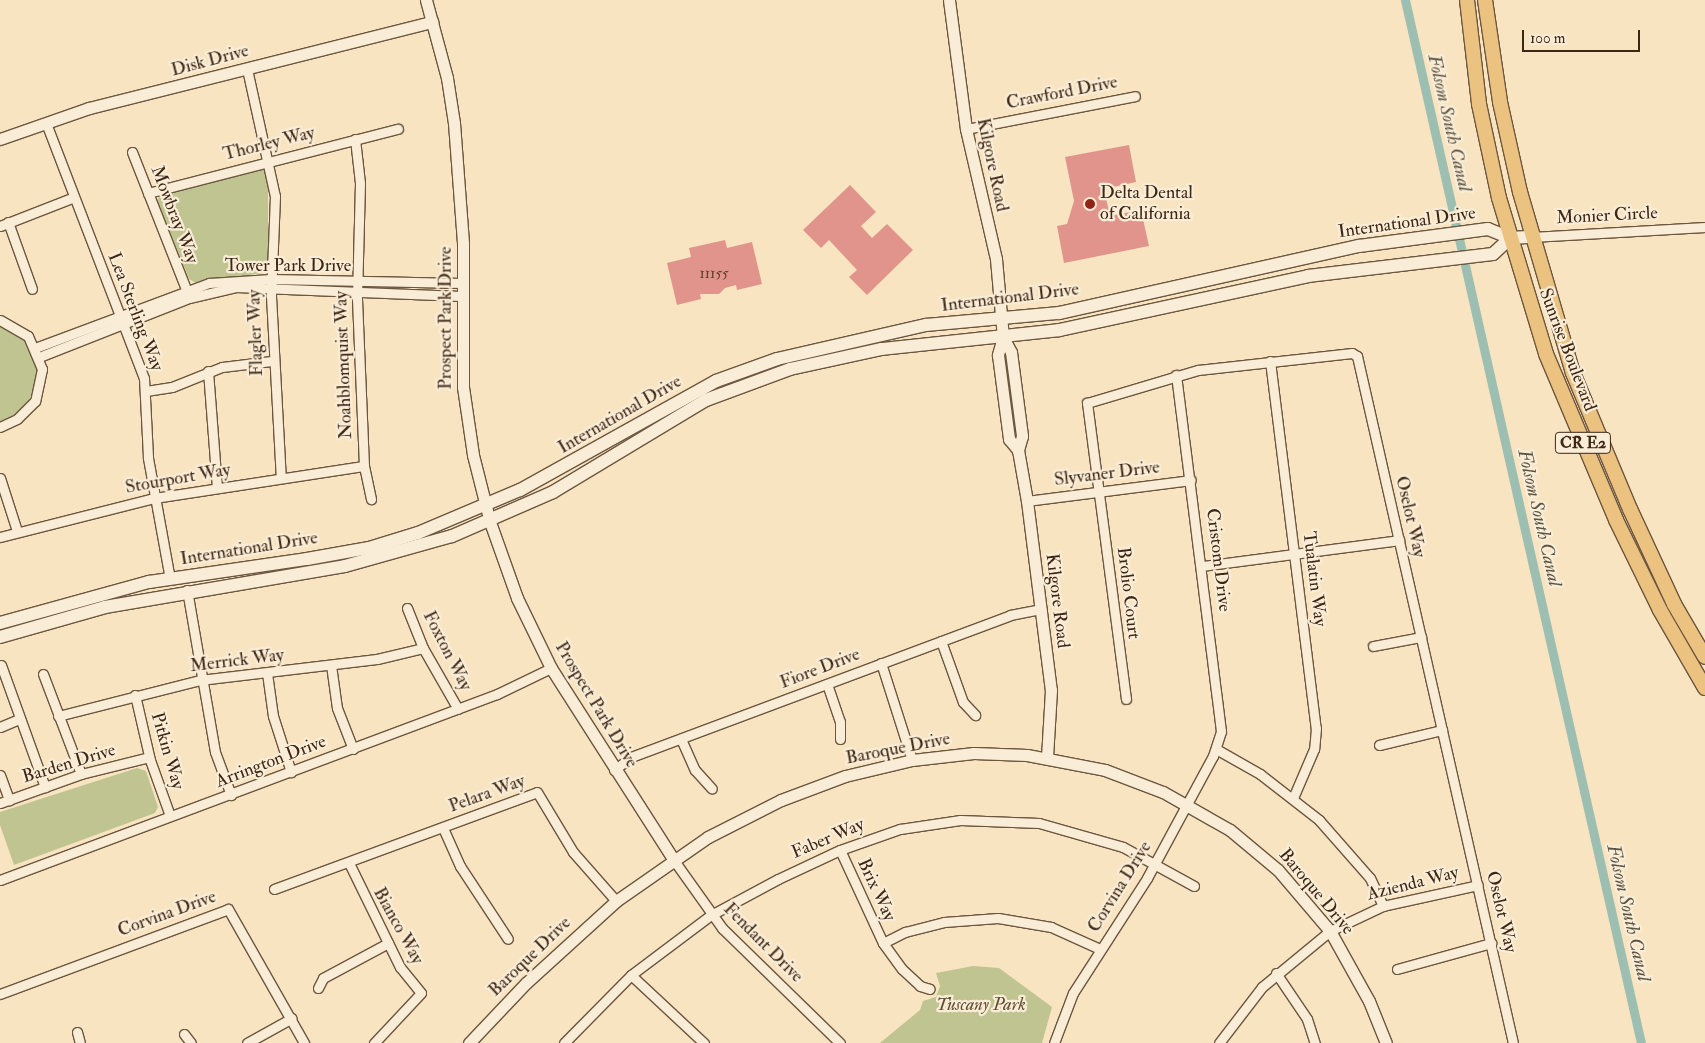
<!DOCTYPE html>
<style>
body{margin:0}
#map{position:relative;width:1705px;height:1043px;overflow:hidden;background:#f8e4c1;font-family:"IM FELL Double Pica",serif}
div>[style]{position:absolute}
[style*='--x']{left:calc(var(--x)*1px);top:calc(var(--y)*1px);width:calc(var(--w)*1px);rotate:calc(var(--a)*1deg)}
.green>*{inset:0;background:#bfc491}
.canal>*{height:9px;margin:-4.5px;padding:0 4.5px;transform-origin:4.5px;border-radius:4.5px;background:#9dbfb1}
.building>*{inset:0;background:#e1948b}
.roads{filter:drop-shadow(1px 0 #6c563f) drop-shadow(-1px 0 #6c563f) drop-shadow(0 1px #6c563f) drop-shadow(0 -1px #6c563f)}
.minor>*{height:9px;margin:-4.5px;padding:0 4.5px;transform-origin:4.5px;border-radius:4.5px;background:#faedd7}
.tertiary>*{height:11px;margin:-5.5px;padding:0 5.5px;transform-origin:5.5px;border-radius:5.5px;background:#faedd7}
.secondary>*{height:12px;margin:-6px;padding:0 6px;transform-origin:6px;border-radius:6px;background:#faedd7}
.primary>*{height:14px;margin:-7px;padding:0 7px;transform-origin:7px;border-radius:7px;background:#ecc280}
.dots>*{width:14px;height:14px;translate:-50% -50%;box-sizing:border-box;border:2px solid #faedd7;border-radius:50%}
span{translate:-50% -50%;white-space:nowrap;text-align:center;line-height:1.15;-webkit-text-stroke:4.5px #faedd7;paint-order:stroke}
.number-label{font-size:15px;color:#664232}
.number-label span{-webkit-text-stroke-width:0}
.shield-label span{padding:1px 4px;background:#faedd7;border:1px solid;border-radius:4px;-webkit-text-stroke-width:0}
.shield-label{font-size:16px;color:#3d2614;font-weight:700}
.street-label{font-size:18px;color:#3d2614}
.poi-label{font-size:18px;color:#3d2614}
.left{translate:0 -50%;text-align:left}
.park-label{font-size:18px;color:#5e4e33;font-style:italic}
.water-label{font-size:19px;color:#5a5443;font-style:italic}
.scale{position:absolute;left:1522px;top:30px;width:118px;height:22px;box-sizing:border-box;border:2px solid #3d2614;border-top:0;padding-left:6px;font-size:15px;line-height:18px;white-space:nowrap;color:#3d2614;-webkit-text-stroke:4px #faedd7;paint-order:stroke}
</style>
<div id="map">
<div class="green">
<i style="clip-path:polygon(259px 167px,266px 171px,268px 181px,268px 268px,263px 273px,196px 283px,189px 279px,157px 200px,162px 194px)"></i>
<i style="clip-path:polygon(0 324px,25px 339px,37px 365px,38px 375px,29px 401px,18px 413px,0 422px)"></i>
<i style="clip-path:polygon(137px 768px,146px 771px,158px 807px,155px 813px,14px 865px,0 825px,0 812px)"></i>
<i style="clip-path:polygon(973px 966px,999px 968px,1052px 1007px,1042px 1043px,880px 1043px,920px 1010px,923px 1001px,936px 997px,940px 986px,936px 973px)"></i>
</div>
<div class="canal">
<i style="--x:1405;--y:0;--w:1069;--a:77.25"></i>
</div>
<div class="building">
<i style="clip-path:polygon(1129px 145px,1136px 182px,1104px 189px,1110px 216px,1141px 210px,1149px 246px,1064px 263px,1057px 226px,1067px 224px,1074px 201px,1065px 157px)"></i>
<i style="clip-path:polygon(850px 185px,876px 212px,861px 226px,872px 238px,887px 224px,913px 250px,867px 295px,849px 277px,857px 270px,829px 240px,821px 248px,803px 230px)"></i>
<i style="clip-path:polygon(725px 240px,727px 248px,752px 242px,762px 284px,737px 290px,736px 285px,725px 288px,719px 294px,700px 294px,701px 299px,677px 305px,667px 263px,691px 257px,689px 248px)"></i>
</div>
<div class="roads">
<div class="minor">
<i style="--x:247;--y:69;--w:130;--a:77.6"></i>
<i style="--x:275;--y:196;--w:100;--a:92.3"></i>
<i style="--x:271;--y:296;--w:182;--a:86.9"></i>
<i style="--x:46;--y:123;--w:273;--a:69"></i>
<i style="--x:144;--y:378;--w:80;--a:87.1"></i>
<i style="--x:148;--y:458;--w:123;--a:79.7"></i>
<i style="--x:966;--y:129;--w:172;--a:-11"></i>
<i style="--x:355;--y:139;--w:44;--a:83.5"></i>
<i style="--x:360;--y:183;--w:116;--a:91.5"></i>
<i style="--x:357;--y:299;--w:167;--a:87.6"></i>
<i style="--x:364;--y:466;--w:34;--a:78"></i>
<i style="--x:132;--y:152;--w:147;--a:68.5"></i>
<i style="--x:148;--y:193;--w:258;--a:-14.4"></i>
<i style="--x:8;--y:222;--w:71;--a:70.3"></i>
<i style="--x:0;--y:226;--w:77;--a:-21.3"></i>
<i style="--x:1532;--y:237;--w:173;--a:-3.3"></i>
<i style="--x:0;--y:320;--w:32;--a:30"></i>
<i style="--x:28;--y:336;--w:36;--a:67"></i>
<i style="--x:42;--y:369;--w:33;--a:102"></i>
<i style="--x:35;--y:401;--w:25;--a:135"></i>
<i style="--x:17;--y:419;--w:19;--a:155"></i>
<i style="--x:35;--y:348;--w:186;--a:-20.5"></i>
<i style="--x:209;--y:283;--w:62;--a:-3.7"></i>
<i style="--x:271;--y:279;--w:191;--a:1.2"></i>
<i style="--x:39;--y:357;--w:161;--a:-21.5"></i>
<i style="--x:189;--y:298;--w:48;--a:-13.2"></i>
<i style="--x:236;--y:287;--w:225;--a:2.3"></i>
<i style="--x:1270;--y:361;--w:370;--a:82.9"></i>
<i style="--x:1316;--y:728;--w:21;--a:95"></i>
<i style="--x:1314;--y:749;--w:53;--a:113.2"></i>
<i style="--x:208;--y:371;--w:117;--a:85.6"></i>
<i style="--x:146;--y:391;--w:26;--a:-9"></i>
<i style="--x:172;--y:387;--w:54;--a:-21.8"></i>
<i style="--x:222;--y:367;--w:50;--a:-6.8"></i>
<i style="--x:0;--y:478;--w:56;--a:72.2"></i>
<i style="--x:1027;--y:501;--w:165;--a:-7.3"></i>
<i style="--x:0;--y:537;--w:159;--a:-14.2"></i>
<i style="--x:154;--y:498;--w:212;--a:-8.7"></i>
<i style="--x:1202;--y:566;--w:199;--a:-7.5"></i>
<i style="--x:187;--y:590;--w:164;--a:80.2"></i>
<i style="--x:215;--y:752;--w:46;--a:69.6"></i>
<i style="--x:407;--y:608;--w:43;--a:68.2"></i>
<i style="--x:423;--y:648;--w:70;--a:60.2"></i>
<i style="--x:941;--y:641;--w:65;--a:70.2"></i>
<i style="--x:963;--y:702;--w:18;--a:47"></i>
<i style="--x:1373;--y:646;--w:49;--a:-10.6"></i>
<i style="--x:881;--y:663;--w:102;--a:72.3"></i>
<i style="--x:1;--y:665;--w:130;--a:70.2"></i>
<i style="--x:331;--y:665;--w:43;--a:82.1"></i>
<i style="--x:337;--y:708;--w:44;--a:68.7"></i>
<i style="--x:267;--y:673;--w:43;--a:82.1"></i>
<i style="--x:273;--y:716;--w:59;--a:72.2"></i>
<i style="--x:43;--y:674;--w:107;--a:69.2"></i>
<i style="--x:827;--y:684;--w:40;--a:71.1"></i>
<i style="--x:840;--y:722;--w:17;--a:90"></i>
<i style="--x:135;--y:695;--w:67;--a:77"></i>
<i style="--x:150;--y:760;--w:59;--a:70.3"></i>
<i style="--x:1126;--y:699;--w:299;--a:-97.5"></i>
<i style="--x:1087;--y:403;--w:116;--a:-16.6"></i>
<i style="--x:1198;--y:370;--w:155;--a:-6.3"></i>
<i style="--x:1352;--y:353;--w:6;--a:31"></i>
<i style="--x:1357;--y:356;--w:704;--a:77.21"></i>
<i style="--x:58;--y:716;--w:146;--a:-14.2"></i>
<i style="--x:200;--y:680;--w:178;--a:-6.8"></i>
<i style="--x:377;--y:659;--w:47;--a:-13.4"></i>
<i style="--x:0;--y:727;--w:21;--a:-23"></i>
<i style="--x:681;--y:739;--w:34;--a:66"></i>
<i style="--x:695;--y:770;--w:25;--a:48"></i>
<i style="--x:1379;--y:745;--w:65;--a:-13.4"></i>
<i style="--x:1216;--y:749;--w:51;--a:29.6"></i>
<i style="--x:1260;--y:774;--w:75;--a:37.9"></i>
<i style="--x:1319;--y:820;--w:77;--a:48.7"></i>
<i style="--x:1370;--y:878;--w:31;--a:65"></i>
<i style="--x:614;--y:770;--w:21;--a:-37"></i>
<i style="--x:631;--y:757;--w:405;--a:-20.5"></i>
<i style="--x:1010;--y:615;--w:32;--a:-11"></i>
<i style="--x:0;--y:775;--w:27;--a:70"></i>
<i style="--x:0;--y:803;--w:86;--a:-19.7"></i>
<i style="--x:81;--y:774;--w:70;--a:-14"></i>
<i style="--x:443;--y:828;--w:42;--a:65.9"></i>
<i style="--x:460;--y:866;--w:87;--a:56.7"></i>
<i style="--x:840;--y:850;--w:102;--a:65.2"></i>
<i style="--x:883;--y:943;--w:32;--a:54"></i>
<i style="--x:902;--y:969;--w:25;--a:43"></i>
<i style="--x:920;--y:986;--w:10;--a:17"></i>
<i style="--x:673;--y:859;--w:85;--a:54.6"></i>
<i style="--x:722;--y:928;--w:165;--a:44.3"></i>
<i style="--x:349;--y:863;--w:116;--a:63.9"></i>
<i style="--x:400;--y:967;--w:33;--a:51"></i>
<i style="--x:421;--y:993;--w:69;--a:133.2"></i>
<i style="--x:0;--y:880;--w:531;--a:-20.52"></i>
<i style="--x:497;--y:694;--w:60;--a:-25.7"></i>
<i style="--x:274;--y:889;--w:280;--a:-20.2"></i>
<i style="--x:537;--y:792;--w:70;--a:59"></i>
<i style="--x:573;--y:852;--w:65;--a:48.7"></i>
<i style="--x:883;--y:943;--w:25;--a:-27"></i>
<i style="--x:905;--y:932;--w:40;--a:-14.4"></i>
<i style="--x:944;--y:922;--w:54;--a:-4.2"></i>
<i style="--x:998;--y:918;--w:54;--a:9.6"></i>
<i style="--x:1051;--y:927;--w:54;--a:24.2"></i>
<i style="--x:1397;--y:969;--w:98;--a:-15.5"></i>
<i style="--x:1276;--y:973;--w:55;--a:56"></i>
<i style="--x:1307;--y:1019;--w:25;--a:72"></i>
<i style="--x:631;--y:975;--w:100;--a:43"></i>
<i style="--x:318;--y:988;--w:11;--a:-63"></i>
<i style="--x:323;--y:978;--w:74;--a:-28.3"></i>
<i style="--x:0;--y:994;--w:243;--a:-20.4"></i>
<i style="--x:228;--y:909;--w:154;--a:60.4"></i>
<i style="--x:77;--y:1032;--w:11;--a:75"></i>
<i style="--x:184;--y:1034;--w:11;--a:52"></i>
<i style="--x:247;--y:1043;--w:51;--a:-29.1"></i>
<i style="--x:564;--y:1043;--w:95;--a:-45.4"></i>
<i style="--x:631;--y:975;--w:100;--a:-36.9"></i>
<i style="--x:711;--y:915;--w:76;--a:-28.2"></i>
<i style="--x:778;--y:879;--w:68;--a:-25.1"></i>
<i style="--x:840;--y:850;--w:64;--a:-19.3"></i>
<i style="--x:900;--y:829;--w:61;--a:-8.5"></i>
<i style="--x:960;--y:820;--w:79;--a:2.2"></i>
<i style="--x:1039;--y:823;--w:87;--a:15.9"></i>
<i style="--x:1123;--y:847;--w:81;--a:28.8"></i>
<i style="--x:1054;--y:1043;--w:53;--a:-69.2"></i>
<i style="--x:1073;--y:993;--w:137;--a:-57.2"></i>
<i style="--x:1147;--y:878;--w:139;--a:-61.6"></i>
<i style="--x:1213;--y:756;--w:26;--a:-72"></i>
<i style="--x:1221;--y:731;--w:359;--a:-97.2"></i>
<i style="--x:1219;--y:1043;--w:71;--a:-52.5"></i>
<i style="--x:1262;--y:987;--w:88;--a:-39.5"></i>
<i style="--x:1330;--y:931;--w:59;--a:-25.3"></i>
<i style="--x:1383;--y:906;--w:97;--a:-12.5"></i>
</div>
<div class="tertiary">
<i style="--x:426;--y:0;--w:81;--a:74.9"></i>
<i style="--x:447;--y:78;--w:46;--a:81.2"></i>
<i style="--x:454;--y:123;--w:121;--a:85.7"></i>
<i style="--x:463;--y:244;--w:143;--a:90"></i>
<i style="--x:463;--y:387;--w:69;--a:81.6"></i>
<i style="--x:473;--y:455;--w:69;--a:75.8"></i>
<i style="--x:490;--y:522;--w:81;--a:70.4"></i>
<i style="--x:517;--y:598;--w:78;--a:64.1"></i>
<i style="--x:551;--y:668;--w:227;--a:57.4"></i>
<i style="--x:949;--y:0;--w:130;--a:82.5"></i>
<i style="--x:966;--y:129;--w:133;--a:77"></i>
<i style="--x:996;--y:259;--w:78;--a:84.9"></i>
<i style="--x:1003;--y:337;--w:19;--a:106"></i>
<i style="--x:998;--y:355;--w:85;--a:82.5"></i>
<i style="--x:1009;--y:439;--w:14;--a:51"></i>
<i style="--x:1018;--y:450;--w:52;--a:80"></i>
<i style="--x:1027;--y:501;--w:191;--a:82.8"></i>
<i style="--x:1051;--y:690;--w:68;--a:93.4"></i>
<i style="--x:0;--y:139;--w:94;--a:-19.2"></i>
<i style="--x:89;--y:108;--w:354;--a:-14.1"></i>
<i style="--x:1003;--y:337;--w:17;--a:62"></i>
<i style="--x:1011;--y:352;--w:85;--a:82.5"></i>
<i style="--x:1022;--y:436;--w:15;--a:106"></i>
<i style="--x:469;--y:1043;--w:83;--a:-46.5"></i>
<i style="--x:526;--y:983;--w:122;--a:-42.3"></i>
<i style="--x:616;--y:901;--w:112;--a:-34.8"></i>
<i style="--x:708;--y:837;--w:82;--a:-26.9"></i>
<i style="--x:781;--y:800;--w:68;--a:-20.6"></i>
<i style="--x:845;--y:776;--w:69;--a:-13.4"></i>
<i style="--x:912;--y:760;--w:62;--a:-6.4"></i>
<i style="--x:974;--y:753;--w:53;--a:2.2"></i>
<i style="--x:1027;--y:755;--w:79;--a:10.9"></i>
<i style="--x:1105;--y:770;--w:62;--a:20.8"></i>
<i style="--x:1163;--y:792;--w:77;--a:29.6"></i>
<i style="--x:1230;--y:830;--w:62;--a:39.8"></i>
<i style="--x:1278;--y:870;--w:80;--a:49.6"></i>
<i style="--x:1330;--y:931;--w:80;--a:60.9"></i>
<i style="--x:1369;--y:1001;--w:45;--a:68"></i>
</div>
<div class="secondary">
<i style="--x:0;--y:623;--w:155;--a:-15.4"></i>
<i style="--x:149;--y:582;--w:160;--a:-8.3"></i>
<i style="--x:307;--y:559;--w:63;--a:-10.1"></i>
<i style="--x:369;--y:548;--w:51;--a:-17"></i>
<i style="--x:418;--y:533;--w:111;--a:-22.9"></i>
<i style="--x:520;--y:490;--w:224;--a:-29.1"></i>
<i style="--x:716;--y:381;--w:65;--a:-19.8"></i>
<i style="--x:777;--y:359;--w:153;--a:-12.9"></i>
<i style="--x:926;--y:325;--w:134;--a:-5.2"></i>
<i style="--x:1059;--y:313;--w:307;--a:-12.6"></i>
<i style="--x:1359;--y:246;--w:130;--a:-7.5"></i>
<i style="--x:1488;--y:229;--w:24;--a:22"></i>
<i style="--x:1510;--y:238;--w:22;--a:-3"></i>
<i style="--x:0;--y:637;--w:109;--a:-15.9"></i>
<i style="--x:105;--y:607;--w:243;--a:-9.7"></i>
<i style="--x:345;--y:566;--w:111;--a:-15.7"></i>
<i style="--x:452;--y:536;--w:110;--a:-23.5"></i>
<i style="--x:553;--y:492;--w:179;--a:-31"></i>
<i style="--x:706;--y:400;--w:90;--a:-20.3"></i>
<i style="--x:790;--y:369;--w:94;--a:-12.3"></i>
<i style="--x:882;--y:349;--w:178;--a:-6.1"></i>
<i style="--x:1059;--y:330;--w:255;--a:-12.2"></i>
<i style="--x:1308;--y:276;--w:186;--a:-6.8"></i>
<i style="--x:1493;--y:254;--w:23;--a:-43"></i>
</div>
<div class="primary">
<i style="--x:1467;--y:0;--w:105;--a:83.4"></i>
<i style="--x:1479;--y:104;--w:96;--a:78"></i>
<i style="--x:1499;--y:198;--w:163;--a:73.2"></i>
<i style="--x:1546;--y:354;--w:180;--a:67.1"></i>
<i style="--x:1616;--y:520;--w:100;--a:63.9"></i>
<i style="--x:1660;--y:610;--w:90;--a:60"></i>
<i style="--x:1485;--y:0;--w:103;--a:81.6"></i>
<i style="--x:1500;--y:102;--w:92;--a:77.5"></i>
<i style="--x:1520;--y:192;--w:189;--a:73.7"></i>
<i style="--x:1573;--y:373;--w:147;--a:67.3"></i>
<i style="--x:1630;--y:509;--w:105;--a:65.1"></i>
<i style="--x:1674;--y:604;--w:61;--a:59.7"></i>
</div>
</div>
<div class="dots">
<i style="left:1090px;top:204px;background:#8f2418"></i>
</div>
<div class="number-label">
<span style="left:714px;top:274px">11155</span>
</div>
<div class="shield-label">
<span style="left:1583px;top:443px">CR E2</span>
</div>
<div class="street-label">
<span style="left:210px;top:61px;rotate:-15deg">Disk Drive</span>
<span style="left:1062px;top:93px;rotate:-11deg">Crawford Drive</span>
<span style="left:269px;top:144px;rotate:-14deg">Thorley Way</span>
<span style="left:992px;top:165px;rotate:78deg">Kilgore Road</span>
<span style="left:174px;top:215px;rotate:69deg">Mowbray Way</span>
<span style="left:1607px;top:216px;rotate:-3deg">Monier Circle</span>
<span style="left:1407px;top:223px;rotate:-8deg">International Drive</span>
<span style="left:288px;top:266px">Tower Park Drive</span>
<span style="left:1010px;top:298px;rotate:-7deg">International Drive</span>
<span style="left:135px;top:312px;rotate:69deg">Lea Sterling Way</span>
<span style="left:446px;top:318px;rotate:-90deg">Prospect Park Drive</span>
<span style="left:256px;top:333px;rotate:-92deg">Flagler Way</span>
<span style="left:1567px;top:350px;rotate:69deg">Sunrise Boulevard</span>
<span style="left:344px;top:365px;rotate:-92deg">Noahblomquist Way</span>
<span style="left:620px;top:415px;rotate:-30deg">International Drive</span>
<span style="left:1107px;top:474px;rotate:-7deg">Slyvaner Drive</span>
<span style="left:178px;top:479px;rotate:-10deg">Stourport Way</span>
<span style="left:1410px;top:517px;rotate:77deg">Oselot Way</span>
<span style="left:249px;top:549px;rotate:-9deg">International Drive</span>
<span style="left:1218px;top:560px;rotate:83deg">Cristom Drive</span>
<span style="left:1314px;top:579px;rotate:83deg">Tualatin Way</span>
<span style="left:1128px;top:593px;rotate:83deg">Brolio Court</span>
<span style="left:1057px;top:601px;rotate:83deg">Kilgore Road</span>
<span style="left:447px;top:651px;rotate:63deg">Foxton Way</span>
<span style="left:237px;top:661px;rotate:-7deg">Merrick Way</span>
<span style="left:820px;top:669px;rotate:-21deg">Fiore Drive</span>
<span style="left:596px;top:705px;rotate:59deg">Prospect Park Drive</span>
<span style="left:898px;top:749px;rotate:-11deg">Baroque Drive</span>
<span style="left:167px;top:751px;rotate:74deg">Pitkin Way</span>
<span style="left:271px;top:762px;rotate:-21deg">Arrington Drive</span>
<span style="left:69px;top:764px;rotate:-17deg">Barden Drive</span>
<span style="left:487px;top:794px;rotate:-20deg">Pelara Way</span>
<span style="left:828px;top:839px;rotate:-23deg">Faber Way</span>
<span style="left:1413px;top:884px;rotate:-14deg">Azienda Way</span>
<span style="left:1120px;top:887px;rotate:-58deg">Corvina Drive</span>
<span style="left:876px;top:890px;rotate:65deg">Brix Way</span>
<span style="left:1316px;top:892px;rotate:50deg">Baroque Drive</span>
<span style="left:1501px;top:912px;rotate:77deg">Oselot Way</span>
<span style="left:167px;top:914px;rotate:-20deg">Corvina Drive</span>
<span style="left:398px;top:926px;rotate:61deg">Bianco Way</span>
<span style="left:763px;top:943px;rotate:45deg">Fendant Drive</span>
<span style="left:530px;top:957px;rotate:-44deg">Baroque Drive</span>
</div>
<div class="poi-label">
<span class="left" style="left:1100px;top:204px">Delta Dental<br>of California</span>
</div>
<div class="park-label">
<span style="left:981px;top:1005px">Tuscany Park</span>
</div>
<div class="water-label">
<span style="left:1449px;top:123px;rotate:77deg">Folsom South Canal</span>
<span style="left:1539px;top:518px;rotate:77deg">Folsom South Canal</span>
<span style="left:1628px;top:913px;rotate:77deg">Folsom South Canal</span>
</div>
<div class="scale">100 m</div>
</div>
